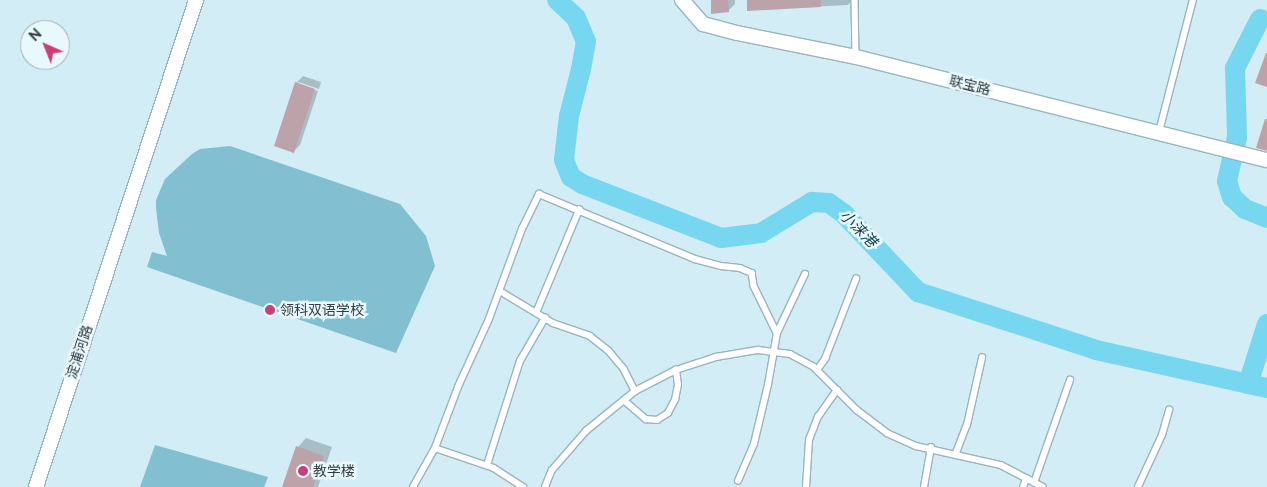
<!DOCTYPE html>
<meta charset="utf-8">
<style>
body{margin:0}
#map{position:relative;width:1267px;height:487px;overflow:hidden;background:#d2edf5;font-family:Raleway,"Noto Sans SC",sans-serif}
div>[style]{position:absolute}
[style*='--x']{left:calc(var(--x)*1px);top:calc(var(--y)*1px);width:calc(var(--w)*1px);rotate:calc(var(--a)*1deg)}
.green>*{inset:0;background:#82bfd0}
.shadow>*{inset:0;background:#0003}
.river>*{height:20px;margin:-10px;padding:0 10px;transform-origin:10px;border-radius:10px;background:#77d7f0}
.building>*{inset:0;background:#bca3aa}
.roads{filter:drop-shadow(1px 0 #9ab4bc) drop-shadow(-1px 0 #9ab4bc) drop-shadow(0 1px #9ab4bc) drop-shadow(0 -1px #9ab4bc)}
.service>*{height:5.5px;margin:-2.75px;padding:0 2.75px;transform-origin:2.75px;border-radius:2.75px;background:#fff}
.tertiary>*{height:14px;margin:-7px;padding:0 7px;transform-origin:7px;border-radius:7px;background:#fff}
.dots>*{width:14px;height:14px;translate:-50% -50%;box-sizing:border-box;border:2px solid #e8f8fd;border-radius:50%}
span{translate:-50% -50%;white-space:nowrap;text-align:center;line-height:1.15;-webkit-text-stroke:5px #e8f8fd;paint-order:stroke}
.street-label{font-size:14px;color:#333e42}
.poi-label{font-size:14px;color:#333e42}
.left{translate:0 -50%;text-align:left}
.water-label{font-size:15px;color:#15414b;font-style:italic}
.north{position:absolute;left:20px;top:20px;width:50px;height:50px;box-sizing:border-box;background:#e8f8fd;border:1px solid #a0aeb2;border-radius:50%;rotate:316deg;font-size:14px;font-weight:700;line-height:20px;text-align:center;color:#333e42}
.north::after{content:'';display:block;margin:auto;width:18px;height:22px;background:#c93f78;clip-path:polygon(50% 0,100% 100%,50% 72%,0 100%)}
</style>
<div id="map">
<div class="green">
<i style="clip-path:polygon(230px 146px,400px 204px,426px 236px,435px 266px,396px 353px,147px 267px,152px 252px,167px 256px,159px 233px,156px 208px,156px 200px,165px 179px,192px 154px,200px 149px)"></i>
<i style="clip-path:polygon(155px 445px,268px 477px,264px 487px,140px 487px)"></i>
</div>
<div class="shadow">
<i style="clip-path:polygon(712px 0,735px 0,735px 4px,728px 11px)"></i>
<i style="clip-path:polygon(748px 0,852px 0,848px 5px,748px 10px)"></i>
<i style="clip-path:polygon(303px 76px,321px 82px,319px 89px,298px 82px,298px 85px,318px 91px,300px 145px,294px 151px,296px 83px)"></i>
<i style="clip-path:polygon(306px 438px,332px 447px,318px 487px,283px 487px,298px 447px)"></i>
</div>
<div class="river">
<i style="--x:557;--y:0;--w:26;--a:43"></i>
<i style="--x:576;--y:18;--w:25;--a:67"></i>
<i style="--x:586;--y:41;--w:28;--a:100"></i>
<i style="--x:581;--y:69;--w:49;--a:104.3"></i>
<i style="--x:569;--y:116;--w:44;--a:96.5"></i>
<i style="--x:564;--y:160;--w:18;--a:68"></i>
<i style="--x:571;--y:177;--w:13;--a:32"></i>
<i style="--x:582;--y:184;--w:149;--a:21.2"></i>
<i style="--x:721;--y:238;--w:40;--a:-7.1"></i>
<i style="--x:761;--y:233;--w:60;--a:-31.3"></i>
<i style="--x:812;--y:202;--w:17;--a:3"></i>
<i style="--x:829;--y:203;--w:19;--a:36"></i>
<i style="--x:844;--y:214;--w:108;--a:46.5"></i>
<i style="--x:918;--y:292;--w:187;--a:18"></i>
<i style="--x:1096;--y:350;--w:175;--a:12.5"></i>
<i style="--x:1260;--y:19;--w:55;--a:117"></i>
<i style="--x:1235;--y:68;--w:69;--a:88.3"></i>
<i style="--x:1237;--y:137;--w:45;--a:102.8"></i>
<i style="--x:1227;--y:181;--w:17;--a:73"></i>
<i style="--x:1232;--y:197;--w:18;--a:43"></i>
<i style="--x:1245;--y:209;--w:24;--a:22"></i>
<i style="--x:1248;--y:384;--w:63;--a:-72.4"></i>
</div>
<div class="building">
<i style="clip-path:polygon(711px 0,728px 0,729px 12px,711px 14px)"></i>
<i style="clip-path:polygon(747px 0,821px 0,821px 7px,747px 11px)"></i>
<i style="clip-path:polygon(1266px 53px,1267px 53px,1267px 87px,1255px 83px)"></i>
<i style="clip-path:polygon(295px 82px,315px 89px,294px 153px,274px 146px)"></i>
<i style="clip-path:polygon(1265px 119px,1267px 119px,1267px 151px,1256px 148px)"></i>
<i style="clip-path:polygon(296px 446px,324px 456px,313px 487px,282px 487px)"></i>
</div>
<div class="roads">
<div class="service">
<i style="--x:855;--y:0;--w:57;--a:89"></i>
<i style="--x:1159;--y:132;--w:136;--a:-75.6"></i>
<i style="--x:500;--y:291;--w:62;--a:31.1"></i>
<i style="--x:553;--y:323;--w:39;--a:19"></i>
<i style="--x:590;--y:336;--w:24;--a:38"></i>
<i style="--x:609;--y:351;--w:23;--a:50"></i>
<i style="--x:624;--y:369;--w:25;--a:63"></i>
<i style="--x:536;--y:313;--w:112;--a:-67.3"></i>
<i style="--x:817;--y:370;--w:14;--a:-54"></i>
<i style="--x:825;--y:359;--w:86;--a:-68.8"></i>
<i style="--x:624;--y:400;--w:29;--a:41"></i>
<i style="--x:646;--y:419;--w:11;--a:5"></i>
<i style="--x:657;--y:420;--w:13;--a:-32"></i>
<i style="--x:668;--y:413;--w:15;--a:-62"></i>
<i style="--x:675;--y:400;--w:15;--a:-79"></i>
<i style="--x:678;--y:385;--w:15;--a:-98"></i>
<i style="--x:435;--y:448;--w:62;--a:18.7"></i>
<i style="--x:494;--y:468;--w:35;--a:33"></i>
<i style="--x:956;--y:453;--w:30;--a:-69"></i>
<i style="--x:967;--y:425;--w:69;--a:-77.4"></i>
<i style="--x:487;--y:465;--w:109;--a:-72.4"></i>
<i style="--x:520;--y:361;--w:50;--a:-59.8"></i>
<i style="--x:738;--y:481;--w:40;--a:-66.6"></i>
<i style="--x:754;--y:444;--w:61;--a:-76.7"></i>
<i style="--x:768;--y:385;--w:53;--a:-80.2"></i>
<i style="--x:777;--y:333;--w:65;--a:-64.6"></i>
<i style="--x:1034;--y:483;--w:109;--a:-70.7"></i>
<i style="--x:413;--y:487;--w:45;--a:-60.6"></i>
<i style="--x:435;--y:448;--w:65;--a:-69.3"></i>
<i style="--x:458;--y:387;--w:75;--a:-65.5"></i>
<i style="--x:489;--y:319;--w:96;--a:-69.9"></i>
<i style="--x:522;--y:229;--w:39;--a:-64"></i>
<i style="--x:539;--y:194;--w:169;--a:22.6"></i>
<i style="--x:695;--y:259;--w:27;--a:15"></i>
<i style="--x:721;--y:266;--w:19;--a:6"></i>
<i style="--x:740;--y:268;--w:13;--a:23"></i>
<i style="--x:752;--y:273;--w:13;--a:81"></i>
<i style="--x:754;--y:286;--w:52;--a:63.9"></i>
<i style="--x:545;--y:487;--w:18;--a:-68"></i>
<i style="--x:552;--y:470;--w:52;--a:-48.9"></i>
<i style="--x:586;--y:431;--w:63;--a:-39.2"></i>
<i style="--x:635;--y:391;--w:46;--a:-27.1"></i>
<i style="--x:676;--y:370;--w:42;--a:-18"></i>
<i style="--x:716;--y:357;--w:43;--a:-9.5"></i>
<i style="--x:758;--y:350;--w:32;--a:7"></i>
<i style="--x:790;--y:354;--w:27;--a:28"></i>
<i style="--x:814;--y:367;--w:61;--a:45"></i>
<i style="--x:857;--y:410;--w:38;--a:37"></i>
<i style="--x:887;--y:433;--w:32;--a:24"></i>
<i style="--x:916;--y:446;--w:87;--a:12.6"></i>
<i style="--x:1001;--y:465;--w:47;--a:27.6"></i>
<i style="--x:806;--y:487;--w:47;--a:-86.3"></i>
<i style="--x:809;--y:440;--w:25;--a:-69"></i>
<i style="--x:818;--y:417;--w:33;--a:-55"></i>
<i style="--x:924;--y:487;--w:40;--a:-80"></i>
<i style="--x:1023;--y:487;--w:9;--a:-69"></i>
<i style="--x:1138;--y:487;--w:57;--a:-65.2"></i>
<i style="--x:1162;--y:435;--w:26;--a:-74"></i>
</div>
<div class="tertiary">
<i style="--x:682;--y:0;--w:32;--a:49"></i>
<i style="--x:703;--y:24;--w:35;--a:15"></i>
<i style="--x:737;--y:33;--w:121;--a:11.4"></i>
<i style="--x:856;--y:57;--w:424;--a:14.1"></i>
<i style="--x:36;--y:487;--w:513;--a:-71.81"></i>
</div>
</div>
<div class="dots">
<i style="left:270px;top:310px;background:#c93f78"></i>
<i style="left:303px;top:471px;background:#c93f78"></i>
</div>
<div class="street-label">
<span style="left:970px;top:85px;rotate:14deg">联宝路</span>
<span style="left:79px;top:352px;rotate:-72deg">淀浦河路</span>
</div>
<div class="poi-label">
<span class="left" style="left:280px;top:310px">领科双语学校</span>
<span class="left" style="left:313px;top:471px">教学楼</span>
</div>
<div class="water-label">
<span style="left:858px;top:229px;rotate:45deg">小涞港</span>
</div>
<div class="north">N</div>
</div>
